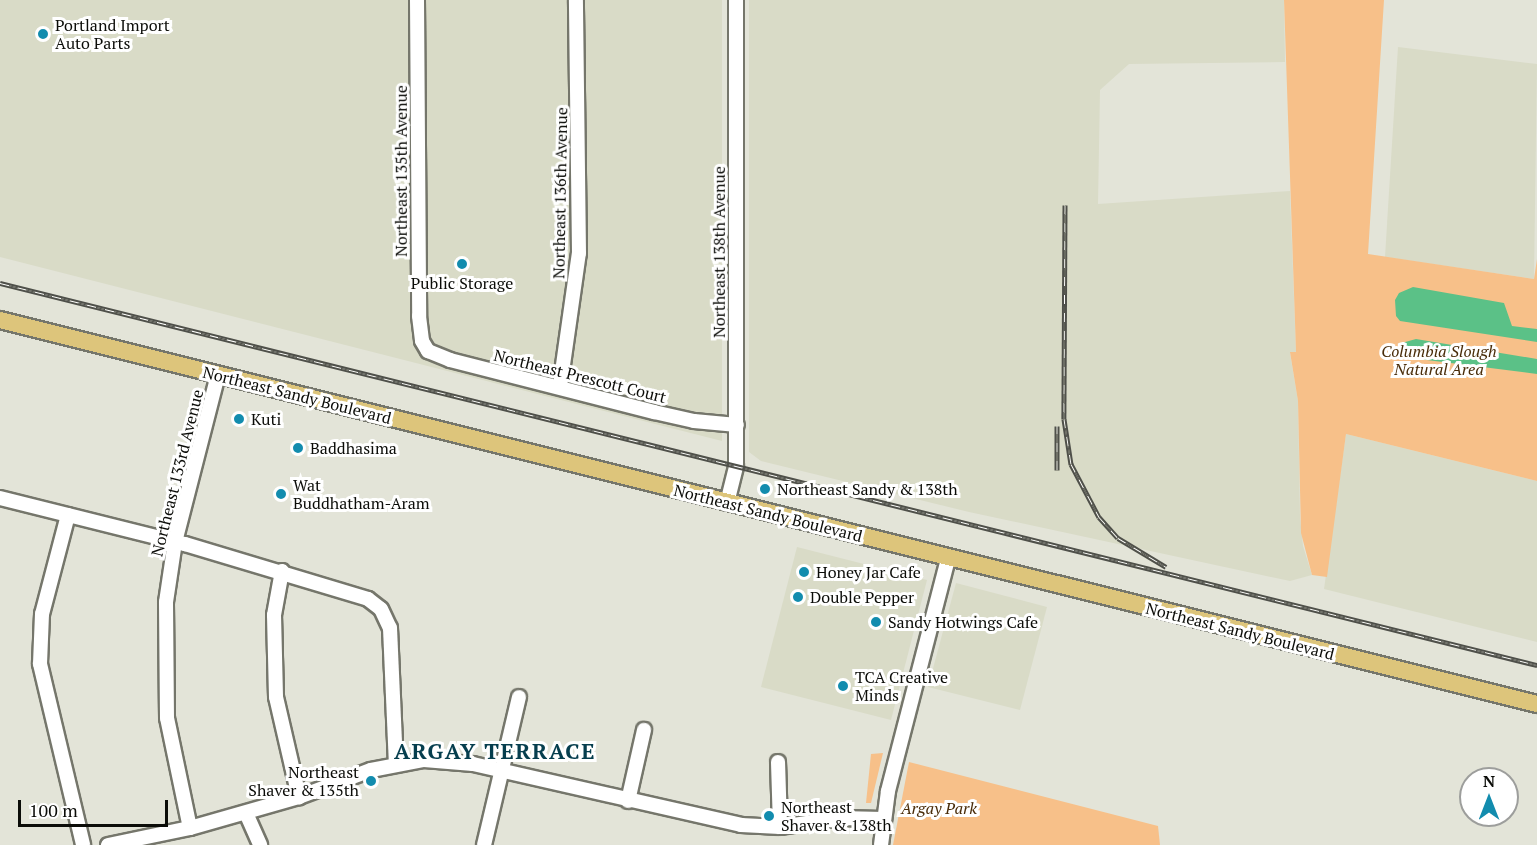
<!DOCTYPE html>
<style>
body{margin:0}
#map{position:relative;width:1537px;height:845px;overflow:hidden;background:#e3e4d8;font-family:"PT Serif",serif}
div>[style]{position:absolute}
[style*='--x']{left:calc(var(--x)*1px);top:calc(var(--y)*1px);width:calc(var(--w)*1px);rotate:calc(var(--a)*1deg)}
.built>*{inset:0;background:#d9dbc7}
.green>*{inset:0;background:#f7c089}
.water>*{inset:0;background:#5bc187}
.roads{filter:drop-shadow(2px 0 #75766b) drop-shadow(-2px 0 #75766b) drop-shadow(0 2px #75766b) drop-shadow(0 -2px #75766b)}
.minor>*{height:14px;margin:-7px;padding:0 7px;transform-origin:7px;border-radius:7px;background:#fff}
.major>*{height:16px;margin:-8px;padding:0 8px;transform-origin:8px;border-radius:8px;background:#ddc57b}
.rail>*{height:5px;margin-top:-2.5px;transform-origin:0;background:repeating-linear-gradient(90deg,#fff 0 9px,#4f504a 0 18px);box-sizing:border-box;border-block:2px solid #4f504a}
.dots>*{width:16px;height:16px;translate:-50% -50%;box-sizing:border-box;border:3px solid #fff;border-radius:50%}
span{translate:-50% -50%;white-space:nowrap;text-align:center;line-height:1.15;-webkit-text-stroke:6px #fff;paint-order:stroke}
.poi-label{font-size:16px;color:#0b0c08}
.left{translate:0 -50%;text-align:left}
.right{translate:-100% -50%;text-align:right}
.street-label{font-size:16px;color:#0b0c08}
.park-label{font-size:16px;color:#492c09;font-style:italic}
.district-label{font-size:22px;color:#063e4e;font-weight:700;letter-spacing:1.5px}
.north{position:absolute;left:1459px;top:767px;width:60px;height:60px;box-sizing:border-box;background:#fff;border:2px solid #9d9e9c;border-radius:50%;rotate:0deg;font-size:16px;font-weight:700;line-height:24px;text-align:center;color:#0b0c08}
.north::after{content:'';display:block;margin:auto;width:21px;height:27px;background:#128cae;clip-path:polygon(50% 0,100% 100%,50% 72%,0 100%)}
.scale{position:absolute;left:18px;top:800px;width:150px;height:27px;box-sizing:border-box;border:3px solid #0b0c08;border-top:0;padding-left:8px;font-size:18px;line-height:21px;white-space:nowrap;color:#0b0c08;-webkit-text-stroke:4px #fff;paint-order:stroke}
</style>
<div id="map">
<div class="built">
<i style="clip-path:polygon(0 0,722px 0,722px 441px,0 257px)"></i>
<i style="clip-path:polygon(749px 0,1284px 0,1285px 62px,1129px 64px,1100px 90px,1098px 204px,1290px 191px,1296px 352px,1290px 353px,1298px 401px,1300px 517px,1303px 546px,1312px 575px,1290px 581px,969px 512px,761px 461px,749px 452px)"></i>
<i style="clip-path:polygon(1398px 47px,1537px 64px,1534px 279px,1385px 257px)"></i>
<i style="clip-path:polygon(1346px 434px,1537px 481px,1537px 642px,1324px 589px)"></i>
<i style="clip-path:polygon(797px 547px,927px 580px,891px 720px,761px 687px)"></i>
<i style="clip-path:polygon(956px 583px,1047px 607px,1020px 710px,928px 687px)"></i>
</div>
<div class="green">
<i style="clip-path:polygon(1284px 0,1384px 0,1368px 254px,1534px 279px,1537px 259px,1537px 481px,1346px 434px,1327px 577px,1312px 575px,1301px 533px,1298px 401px,1290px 352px,1296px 352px)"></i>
<i style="clip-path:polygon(883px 753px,871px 803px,866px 803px,871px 754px)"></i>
<i style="clip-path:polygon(909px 762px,1158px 826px,1160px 845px,893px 845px)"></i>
</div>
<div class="water">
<i style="clip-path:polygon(1413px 287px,1504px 303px,1512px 326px,1537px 329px,1537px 342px,1400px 321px,1396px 316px,1395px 300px,1399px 293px)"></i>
<i style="clip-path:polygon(1416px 339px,1537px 359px,1537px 374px,1403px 357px,1398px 344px)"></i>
</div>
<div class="roads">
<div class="minor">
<i style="--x:417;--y:0;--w:316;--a:89.6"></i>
<i style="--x:419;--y:316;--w:25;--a:83"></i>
<i style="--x:422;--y:341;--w:12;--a:59"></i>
<i style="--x:428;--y:351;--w:24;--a:22"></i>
<i style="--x:450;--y:360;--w:211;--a:14.3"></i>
<i style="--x:654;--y:412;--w:41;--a:12.7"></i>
<i style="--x:694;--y:421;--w:43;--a:5.3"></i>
<i style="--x:560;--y:386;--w:134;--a:-81.9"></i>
<i style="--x:579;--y:253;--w:253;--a:-90.7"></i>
<i style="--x:0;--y:498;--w:191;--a:14"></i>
<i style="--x:185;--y:544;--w:191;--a:16.7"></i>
<i style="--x:368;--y:599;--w:16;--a:38"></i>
<i style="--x:381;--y:609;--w:21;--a:65"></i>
<i style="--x:390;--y:628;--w:136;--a:87.5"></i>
<i style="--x:727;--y:503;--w:38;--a:-76"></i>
<i style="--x:736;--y:466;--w:466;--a:-90"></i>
<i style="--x:68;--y:515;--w:102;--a:104.7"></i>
<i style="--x:42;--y:614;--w:50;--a:92.3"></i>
<i style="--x:40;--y:664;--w:186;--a:76.6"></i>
<i style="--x:282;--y:571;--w:45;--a:100.3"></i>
<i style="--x:274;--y:615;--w:82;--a:88.6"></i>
<i style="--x:276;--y:697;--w:103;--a:77"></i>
<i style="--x:778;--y:762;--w:65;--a:88.2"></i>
<i style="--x:628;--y:801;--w:73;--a:-77.3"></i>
<i style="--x:246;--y:813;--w:35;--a:66"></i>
<i style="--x:190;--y:828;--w:112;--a:-101.8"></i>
<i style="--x:167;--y:718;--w:116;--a:-90.5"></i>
<i style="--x:166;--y:602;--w:61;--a:-81.5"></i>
<i style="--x:175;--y:542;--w:172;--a:-75.6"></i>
<i style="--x:108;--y:845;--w:84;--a:-11.7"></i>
<i style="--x:190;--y:828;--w:113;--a:-15.9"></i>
<i style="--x:299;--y:797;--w:77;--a:-20.6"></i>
<i style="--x:371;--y:770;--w:54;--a:-10.7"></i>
<i style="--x:424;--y:760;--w:49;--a:4.7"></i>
<i style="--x:473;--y:764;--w:275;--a:12.8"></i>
<i style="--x:741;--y:825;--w:39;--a:3"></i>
<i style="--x:780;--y:827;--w:61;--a:-8.5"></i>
<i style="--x:840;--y:818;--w:43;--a:1.3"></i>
<i style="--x:484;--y:845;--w:152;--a:-76.7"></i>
<i style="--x:881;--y:845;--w:54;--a:-82.6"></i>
<i style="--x:888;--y:791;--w:240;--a:-75.5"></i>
</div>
<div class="major">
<i style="--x:0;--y:320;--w:1584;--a:14.03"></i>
</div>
</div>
<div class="rail">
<i style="--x:1065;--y:205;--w:214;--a:90.3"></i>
<i style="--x:1064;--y:419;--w:46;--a:81.2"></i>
<i style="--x:1071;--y:464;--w:60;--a:62.2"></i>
<i style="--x:1099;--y:517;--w:28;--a:48"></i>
<i style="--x:1118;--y:538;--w:56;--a:31.1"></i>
<i style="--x:0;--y:283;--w:1584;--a:13.96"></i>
<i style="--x:1057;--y:470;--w:44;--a:-90"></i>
</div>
<div class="dots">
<i style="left:43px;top:34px;background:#128cae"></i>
<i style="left:462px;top:264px;background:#128cae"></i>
<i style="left:239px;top:419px;background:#128cae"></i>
<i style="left:298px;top:448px;background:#128cae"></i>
<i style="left:765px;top:489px;background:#128cae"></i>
<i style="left:281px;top:494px;background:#128cae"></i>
<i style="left:804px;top:572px;background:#128cae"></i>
<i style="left:798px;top:597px;background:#128cae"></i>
<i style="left:876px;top:622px;background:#128cae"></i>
<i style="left:843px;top:686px;background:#128cae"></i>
<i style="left:371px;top:781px;background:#128cae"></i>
<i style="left:769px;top:816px;background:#128cae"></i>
</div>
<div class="poi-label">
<span class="left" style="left:55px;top:34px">Portland Import<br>Auto Parts</span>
<span style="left:462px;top:283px">Public Storage</span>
<span class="left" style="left:251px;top:419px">Kuti</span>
<span class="left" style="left:310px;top:448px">Baddhasima</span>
<span class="left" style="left:293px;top:494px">Wat<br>Buddhatham-Aram</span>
<span class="left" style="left:777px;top:489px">Northeast Sandy &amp; 138th</span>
<span class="left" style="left:816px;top:572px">Honey Jar Cafe</span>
<span class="left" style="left:810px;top:597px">Double Pepper</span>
<span class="left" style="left:888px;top:622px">Sandy Hotwings Cafe</span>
<span class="left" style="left:855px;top:686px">TCA Creative<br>Minds</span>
<span class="right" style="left:359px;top:781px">Northeast<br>Shaver &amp; 135th</span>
<span class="left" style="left:781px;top:816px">Northeast<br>Shaver &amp; 138th</span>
</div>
<div class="street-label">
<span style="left:401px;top:171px;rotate:-90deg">Northeast 135th Avenue</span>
<span style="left:560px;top:193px;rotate:-89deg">Northeast 136th Avenue</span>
<span style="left:719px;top:252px;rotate:-90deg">Northeast 138th Avenue</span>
<span style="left:580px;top:376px;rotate:14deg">Northeast Prescott Court</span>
<span style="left:297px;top:395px;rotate:14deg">Northeast Sandy Boulevard</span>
<span style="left:177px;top:473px;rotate:-76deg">Northeast 133rd Avenue</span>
<span style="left:768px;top:513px;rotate:14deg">Northeast Sandy Boulevard</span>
<span style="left:1240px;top:631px;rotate:14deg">Northeast Sandy Boulevard</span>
</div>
<div class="park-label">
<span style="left:1439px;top:360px">Columbia Slough<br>Natural Area</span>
<span style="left:939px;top:808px">Argay Park</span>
</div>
<div class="district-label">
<span style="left:495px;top:751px">ARGAY TERRACE</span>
</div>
<div class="north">N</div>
<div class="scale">100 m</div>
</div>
